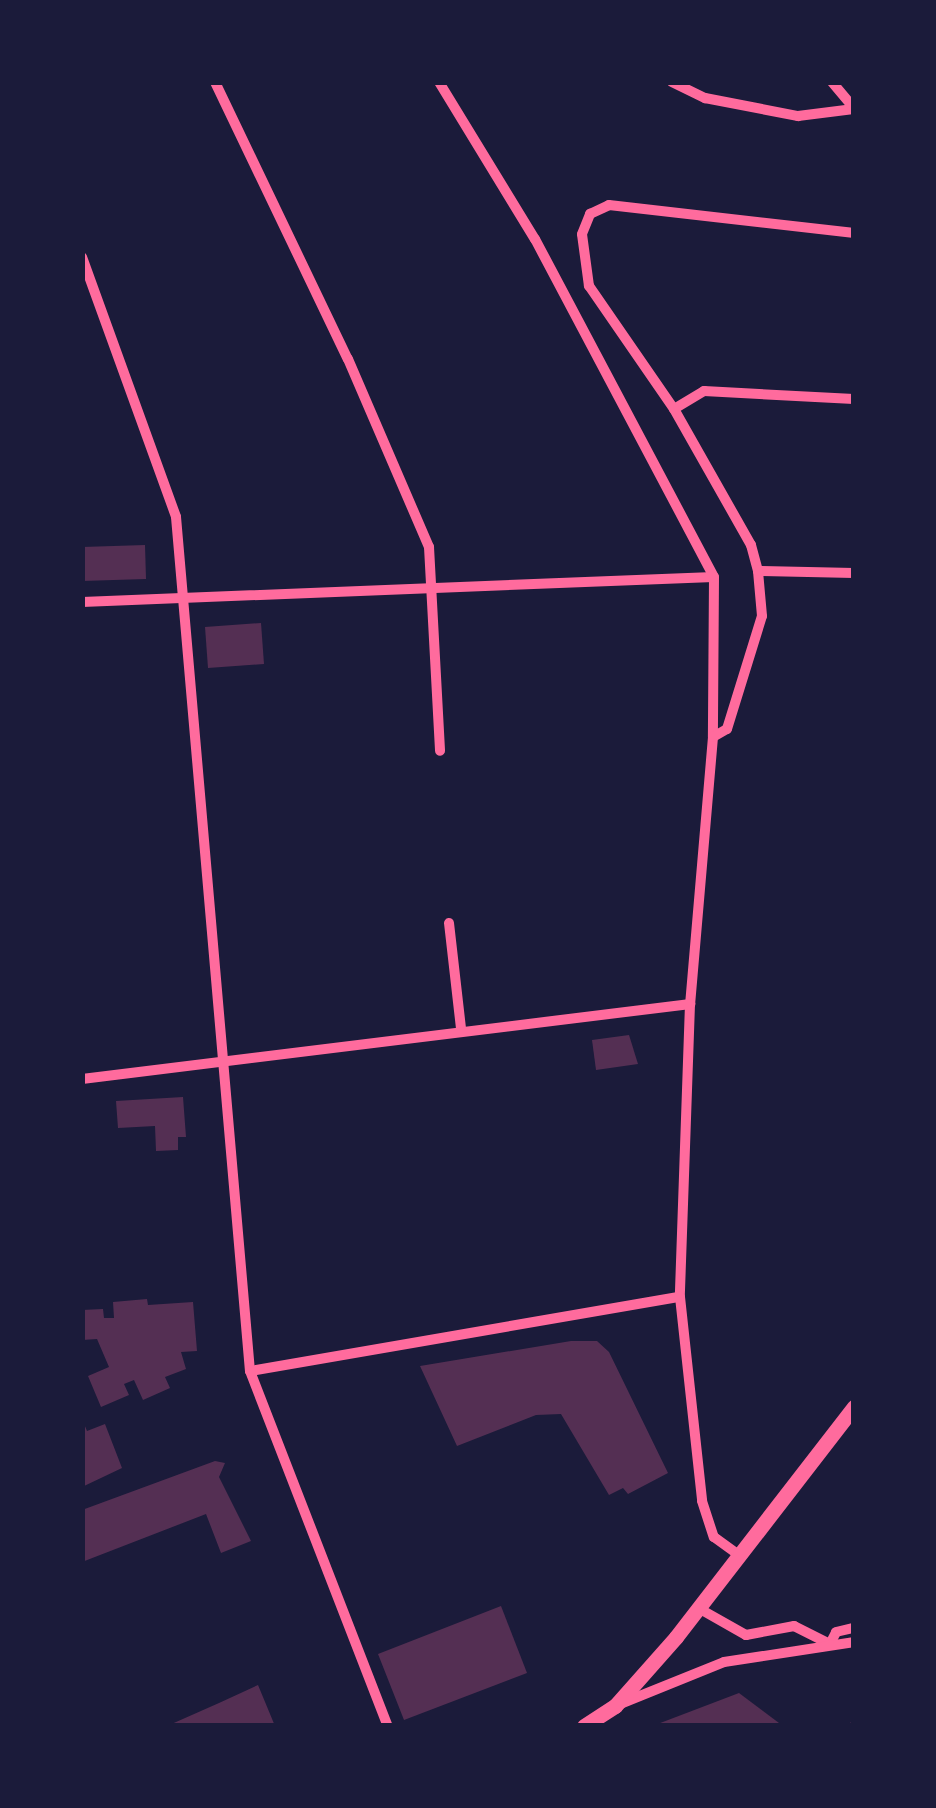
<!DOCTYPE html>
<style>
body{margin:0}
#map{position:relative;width:936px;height:1808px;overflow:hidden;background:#1b1b3a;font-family:Cabin,sans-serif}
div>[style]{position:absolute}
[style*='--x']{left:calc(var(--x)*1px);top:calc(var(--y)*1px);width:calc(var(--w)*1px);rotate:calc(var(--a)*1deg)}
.building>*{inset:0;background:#542f53}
.pedestrian>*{height:9px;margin:-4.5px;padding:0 4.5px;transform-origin:4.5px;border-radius:4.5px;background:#ff6b9d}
.minor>*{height:10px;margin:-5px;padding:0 5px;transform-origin:5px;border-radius:5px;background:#ff6b9d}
.tertiary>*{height:15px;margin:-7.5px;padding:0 7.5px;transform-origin:7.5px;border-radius:7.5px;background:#ff6b9d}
span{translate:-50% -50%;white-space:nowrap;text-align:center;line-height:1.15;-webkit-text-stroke:8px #1b1b3a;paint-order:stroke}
.frame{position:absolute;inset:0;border:85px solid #1b1b3a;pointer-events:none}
</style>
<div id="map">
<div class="building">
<i style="clip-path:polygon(145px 545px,146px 579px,82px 581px,82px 547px)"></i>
<i style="clip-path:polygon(261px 623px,264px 664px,208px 668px,205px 627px)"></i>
<i style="clip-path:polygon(629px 1035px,638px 1064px,596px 1070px,592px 1040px)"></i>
<i style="clip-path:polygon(183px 1097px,186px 1137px,178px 1137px,178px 1150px,156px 1151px,155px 1126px,118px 1128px,116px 1101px)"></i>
<i style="clip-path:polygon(147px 1299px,148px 1305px,193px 1302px,197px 1351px,181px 1352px,186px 1369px,165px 1377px,170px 1388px,143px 1400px,134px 1380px,124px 1384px,129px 1395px,101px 1407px,88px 1376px,109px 1367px,97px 1339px,82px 1340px,82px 1310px,103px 1309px,104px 1318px,114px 1318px,113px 1302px)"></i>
<i style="clip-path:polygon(571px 1341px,597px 1341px,609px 1352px,668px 1473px,628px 1494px,623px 1488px,609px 1495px,561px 1414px,536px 1415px,457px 1446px,420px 1366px)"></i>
<i style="clip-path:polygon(82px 1419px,87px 1431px,105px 1424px,122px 1468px,82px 1487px)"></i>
<i style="clip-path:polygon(215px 1461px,225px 1463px,219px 1477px,251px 1541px,221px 1553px,206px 1514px,82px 1562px,82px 1510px)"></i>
<i style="clip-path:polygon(501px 1606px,527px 1673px,404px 1720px,378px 1654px)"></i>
<i style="clip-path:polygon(258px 1685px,275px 1726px,167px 1726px,219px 1703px)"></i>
<i style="clip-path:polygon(739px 1693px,783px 1726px,655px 1726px,655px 1725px)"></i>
</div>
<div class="pedestrian">
<i style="--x:853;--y:1726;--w:1;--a:-45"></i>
</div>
<div class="minor">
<i style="--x:215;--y:82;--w:307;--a:64.4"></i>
<i style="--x:348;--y:359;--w:205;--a:66.7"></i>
<i style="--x:429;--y:547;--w:204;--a:86.9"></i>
<i style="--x:439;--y:82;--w:184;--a:58.6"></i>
<i style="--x:535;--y:239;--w:382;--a:62.1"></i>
<i style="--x:714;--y:577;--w:160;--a:90.4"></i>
<i style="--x:713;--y:737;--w:268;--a:94.9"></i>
<i style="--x:690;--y:1004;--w:293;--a:92"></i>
<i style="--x:680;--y:1297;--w:205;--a:83.8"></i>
<i style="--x:702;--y:1501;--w:38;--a:72"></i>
<i style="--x:714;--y:1537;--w:32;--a:36"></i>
<i style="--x:672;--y:82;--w:37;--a:26"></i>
<i style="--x:705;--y:98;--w:95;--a:11"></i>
<i style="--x:798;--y:116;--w:56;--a:-7.1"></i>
<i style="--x:832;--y:82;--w:34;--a:50"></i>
<i style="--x:82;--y:257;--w:276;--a:70.1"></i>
<i style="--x:176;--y:517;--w:857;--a:85.05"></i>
<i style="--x:250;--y:1371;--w:381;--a:68.8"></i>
<i style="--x:674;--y:409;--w:35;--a:-31"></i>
<i style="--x:704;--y:391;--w:150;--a:3.1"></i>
<i style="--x:758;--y:571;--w:96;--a:1.2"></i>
<i style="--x:82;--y:602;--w:632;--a:-2.27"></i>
<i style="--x:713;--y:737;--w:16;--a:-30"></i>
<i style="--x:727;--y:729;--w:118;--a:-72.8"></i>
<i style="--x:762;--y:616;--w:45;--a:-95.1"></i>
<i style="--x:758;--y:571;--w:27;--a:-105"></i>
<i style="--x:751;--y:545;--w:156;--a:-119.5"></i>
<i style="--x:674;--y:409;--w:150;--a:-124.6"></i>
<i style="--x:589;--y:286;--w:52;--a:-97.7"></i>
<i style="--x:582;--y:234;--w:22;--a:-68"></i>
<i style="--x:590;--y:214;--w:21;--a:-25"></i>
<i style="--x:609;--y:205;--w:247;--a:6.5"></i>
<i style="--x:449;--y:923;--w:107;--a:83.5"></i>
<i style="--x:82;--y:1079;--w:613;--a:-7.03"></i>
<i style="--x:250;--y:1371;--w:436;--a:-9.8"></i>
<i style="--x:700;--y:1609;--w:53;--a:29.5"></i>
<i style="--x:746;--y:1635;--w:49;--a:-10.6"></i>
<i style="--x:794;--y:1626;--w:40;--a:26.6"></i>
<i style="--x:830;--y:1644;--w:13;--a:-63"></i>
<i style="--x:836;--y:1632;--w:18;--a:-13"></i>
<i style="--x:620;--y:1704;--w:112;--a:-22"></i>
<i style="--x:724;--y:1662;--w:132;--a:-8.7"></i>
</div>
<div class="tertiary">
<i style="--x:584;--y:1726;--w:37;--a:-33"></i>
<i style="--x:615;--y:1706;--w:92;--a:-48.5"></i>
<i style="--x:676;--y:1637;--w:291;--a:-52.3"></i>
</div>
<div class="frame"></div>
</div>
